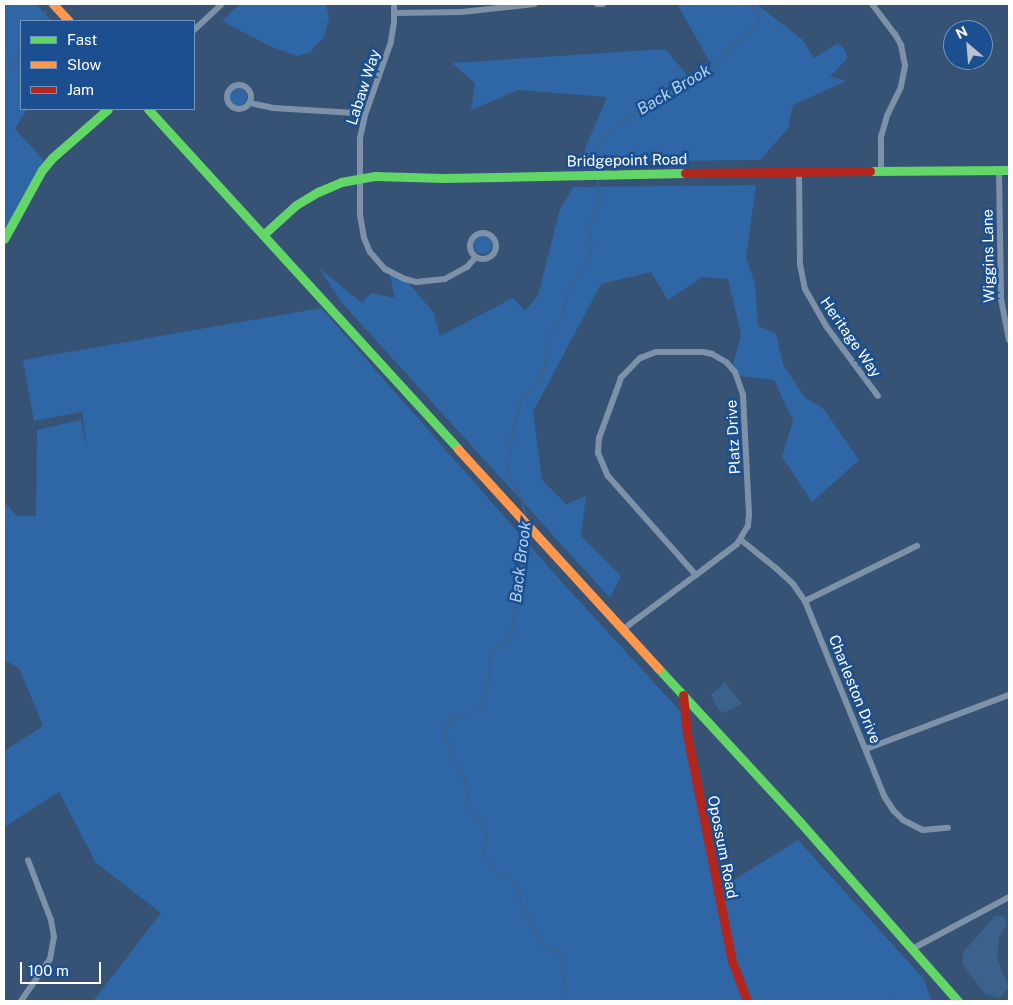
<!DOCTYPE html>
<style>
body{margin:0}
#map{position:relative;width:1013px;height:1005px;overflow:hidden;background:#365274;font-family:"Public Sans",sans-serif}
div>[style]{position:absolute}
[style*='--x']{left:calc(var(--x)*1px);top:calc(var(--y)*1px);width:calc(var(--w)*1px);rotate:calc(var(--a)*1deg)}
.green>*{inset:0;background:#2f66a5}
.round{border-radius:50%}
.water>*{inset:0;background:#3b618d}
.stream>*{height:2px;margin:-1px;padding:0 1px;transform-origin:1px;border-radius:1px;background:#3b618d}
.street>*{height:6px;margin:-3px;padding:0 3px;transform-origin:3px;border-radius:3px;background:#7d92a8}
.street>.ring{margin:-3px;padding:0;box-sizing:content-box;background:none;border:6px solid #7d92a8;border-radius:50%}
.fast>*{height:9px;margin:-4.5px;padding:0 4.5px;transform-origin:4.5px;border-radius:4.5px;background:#63d668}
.slow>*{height:9px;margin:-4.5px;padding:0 4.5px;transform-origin:4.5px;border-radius:4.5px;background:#ff974d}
.jam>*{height:9px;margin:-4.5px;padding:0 4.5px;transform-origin:4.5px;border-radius:4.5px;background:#b3261e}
span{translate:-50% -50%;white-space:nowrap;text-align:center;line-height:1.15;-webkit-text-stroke:5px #1b4f8f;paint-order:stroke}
.street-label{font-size:15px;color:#fff}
.water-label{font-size:16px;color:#b5d3f5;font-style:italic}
.frame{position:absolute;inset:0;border:5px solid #fff;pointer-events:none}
.legend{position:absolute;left:20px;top:20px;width:175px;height:90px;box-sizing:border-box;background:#1b4f8f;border:1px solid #7695bc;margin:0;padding:6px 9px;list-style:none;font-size:15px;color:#fff}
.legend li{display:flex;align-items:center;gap:10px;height:25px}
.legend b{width:25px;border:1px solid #7695bc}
.north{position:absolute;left:943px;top:20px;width:50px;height:50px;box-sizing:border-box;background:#1b4f8f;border:1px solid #7695bc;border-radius:50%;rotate:333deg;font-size:14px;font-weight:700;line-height:20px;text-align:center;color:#fff}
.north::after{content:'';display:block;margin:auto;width:18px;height:22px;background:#b9c2ce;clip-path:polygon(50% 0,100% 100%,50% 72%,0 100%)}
.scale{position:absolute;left:20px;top:962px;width:81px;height:22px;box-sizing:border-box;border:2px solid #fff;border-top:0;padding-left:6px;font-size:15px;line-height:18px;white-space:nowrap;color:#fff;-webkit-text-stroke:4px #1b4f8f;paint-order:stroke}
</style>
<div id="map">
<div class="green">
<i style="clip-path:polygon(4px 4px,36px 4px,52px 21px,21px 21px,21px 109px,27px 109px,15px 129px,49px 166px,4px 244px)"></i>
<i style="clip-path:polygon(240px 4px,326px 4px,329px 17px,324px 37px,309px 53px,297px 56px,269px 46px,222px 21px)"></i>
<i style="clip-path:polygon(677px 4px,756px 4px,803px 40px,814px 58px,838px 43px,844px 49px,848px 58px,830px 76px,846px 81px,793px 105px,788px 128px,760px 160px,582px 162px,586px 146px,607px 97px,518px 90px,471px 110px,475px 83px,452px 63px,665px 49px,689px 77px,709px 61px)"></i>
<i class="round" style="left:229px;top:88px;width:18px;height:18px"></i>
<i style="clip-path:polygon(756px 185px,746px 257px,755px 284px,758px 326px,776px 334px,783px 364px,805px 398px,823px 408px,859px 460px,812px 502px,782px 457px,793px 421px,774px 380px,740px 376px,733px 365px,741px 334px,728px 279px,702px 277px,668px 300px,651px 272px,601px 284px,533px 412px,542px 480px,566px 504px,586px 496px,581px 536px,621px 576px,610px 598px,343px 304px,319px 268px,362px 303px,371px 293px,395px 298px,389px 271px,405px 279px,434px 313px,440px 336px,513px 298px,525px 311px,538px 295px,560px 209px,573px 187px)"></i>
<i class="round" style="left:474px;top:236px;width:18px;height:18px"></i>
<i style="clip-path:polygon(321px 308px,561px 581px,680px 711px,716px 891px,798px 840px,923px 978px,932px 1001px,897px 1001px,895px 999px,893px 1001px,93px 1001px,161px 913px,96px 863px,59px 792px,4px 827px,4px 751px,43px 726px,19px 668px,4px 660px,4px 502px,17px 516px,36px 516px,37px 430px,81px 420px,87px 450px,82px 412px,34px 421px,23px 360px)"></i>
</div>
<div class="water">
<i style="clip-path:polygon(725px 682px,742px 704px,724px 713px,718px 709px,711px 695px)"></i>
<i style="clip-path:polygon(995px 916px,1004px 916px,1007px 924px,999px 938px,997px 958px,1009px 988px,999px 998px,985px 994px,963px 965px,963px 952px)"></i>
</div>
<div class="stream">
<i style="--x:41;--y:21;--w:11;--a:-63"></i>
<i style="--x:4;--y:76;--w:30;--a:-56"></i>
<i style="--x:595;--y:171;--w:16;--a:-90"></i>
<i style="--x:595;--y:155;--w:11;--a:-68"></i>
<i style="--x:599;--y:145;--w:18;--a:-49"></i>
<i style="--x:611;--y:131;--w:73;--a:-35"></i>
<i style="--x:671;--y:89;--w:27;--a:-17"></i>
<i style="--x:697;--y:81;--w:12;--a:-35"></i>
<i style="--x:707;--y:74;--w:35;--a:-49"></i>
<i style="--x:730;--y:48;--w:22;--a:-36"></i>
<i style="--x:748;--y:35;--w:14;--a:-51"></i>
<i style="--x:757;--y:24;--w:7;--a:-74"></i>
<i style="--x:759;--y:17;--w:16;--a:-125"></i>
<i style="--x:526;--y:517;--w:21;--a:-104"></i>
<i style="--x:521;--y:497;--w:20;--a:-123"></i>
<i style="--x:510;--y:480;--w:12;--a:-99"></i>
<i style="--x:508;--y:468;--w:37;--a:-82"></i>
<i style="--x:513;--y:431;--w:32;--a:-74"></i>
<i style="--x:522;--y:400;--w:27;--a:-48"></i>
<i style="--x:540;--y:380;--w:19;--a:-72"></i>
<i style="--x:546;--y:362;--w:18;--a:-87"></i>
<i style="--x:547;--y:344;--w:34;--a:-62"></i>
<i style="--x:563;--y:314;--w:18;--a:-77"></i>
<i style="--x:567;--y:296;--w:44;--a:-58.8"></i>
<i style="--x:590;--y:258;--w:10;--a:-79"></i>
<i style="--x:592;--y:248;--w:20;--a:-99"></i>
<i style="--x:589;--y:228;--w:30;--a:-66"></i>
<i style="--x:601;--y:201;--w:23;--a:-100"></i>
<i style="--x:525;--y:529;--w:106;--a:97.1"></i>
<i style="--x:512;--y:634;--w:10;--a:119"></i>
<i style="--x:507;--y:643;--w:13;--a:157"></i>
<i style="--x:495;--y:648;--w:10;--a:119"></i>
<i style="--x:490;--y:657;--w:23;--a:92"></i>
<i style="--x:489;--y:680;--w:28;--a:108"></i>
<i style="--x:480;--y:707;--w:8;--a:140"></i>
<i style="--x:474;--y:712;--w:25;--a:166"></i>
<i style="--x:450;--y:718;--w:10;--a:114"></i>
<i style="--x:446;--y:727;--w:9;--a:90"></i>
<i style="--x:446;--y:736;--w:28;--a:71"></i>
<i style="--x:455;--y:762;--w:17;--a:57"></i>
<i style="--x:464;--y:776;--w:34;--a:80"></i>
<i style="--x:470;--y:809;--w:11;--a:52"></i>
<i style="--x:477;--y:818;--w:8;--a:23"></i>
<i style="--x:484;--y:821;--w:12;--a:76"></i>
<i style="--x:487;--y:833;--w:17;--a:100"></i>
<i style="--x:484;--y:850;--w:17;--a:69"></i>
<i style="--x:490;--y:866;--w:11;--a:45"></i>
<i style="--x:498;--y:874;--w:10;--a:11"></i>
<i style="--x:508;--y:876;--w:14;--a:39"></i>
<i style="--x:519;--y:885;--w:13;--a:86"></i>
<i style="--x:520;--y:898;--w:43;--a:65.2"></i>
<i style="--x:538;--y:937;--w:13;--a:58"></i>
<i style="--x:545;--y:948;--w:12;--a:9"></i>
<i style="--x:557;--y:950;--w:12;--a:66"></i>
<i style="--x:562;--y:961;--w:40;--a:84.3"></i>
</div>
<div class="street">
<i style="--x:394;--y:4;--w:18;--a:90"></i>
<i style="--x:394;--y:22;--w:20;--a:99"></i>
<i style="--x:391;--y:42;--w:77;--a:109.6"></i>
<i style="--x:365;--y:115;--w:24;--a:102"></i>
<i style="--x:360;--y:138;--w:77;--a:90"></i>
<i style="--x:360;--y:215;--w:23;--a:80"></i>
<i style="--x:364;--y:238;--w:15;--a:67"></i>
<i style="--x:370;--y:252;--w:23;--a:49"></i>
<i style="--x:385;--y:269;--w:22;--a:27"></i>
<i style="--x:405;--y:279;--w:11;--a:15"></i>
<i style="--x:416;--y:282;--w:29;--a:-6"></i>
<i style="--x:445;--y:279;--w:25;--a:-29"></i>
<i style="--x:467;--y:267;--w:12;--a:-48"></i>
<i style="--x:597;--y:4;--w:6;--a:0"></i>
<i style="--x:872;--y:4;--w:38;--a:53"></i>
<i style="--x:895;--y:34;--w:13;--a:61"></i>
<i style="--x:901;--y:45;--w:21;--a:79"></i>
<i style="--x:905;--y:66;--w:21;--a:101"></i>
<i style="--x:901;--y:87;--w:32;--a:116"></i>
<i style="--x:887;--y:116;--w:22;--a:106"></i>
<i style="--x:881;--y:137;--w:34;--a:90"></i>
<i style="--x:395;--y:13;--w:67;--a:-0.9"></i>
<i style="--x:462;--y:12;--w:73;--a:-6.3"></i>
<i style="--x:194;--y:30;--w:38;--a:-43"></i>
<i class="ring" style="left:227px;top:85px;width:18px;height:18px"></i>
<i style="--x:250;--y:103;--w:24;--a:12"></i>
<i style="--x:273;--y:108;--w:82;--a:3.5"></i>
<i style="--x:355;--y:113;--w:10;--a:11"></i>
<i style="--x:999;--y:170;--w:129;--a:89.1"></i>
<i style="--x:1001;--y:299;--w:42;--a:79"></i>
<i style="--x:799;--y:172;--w:92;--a:89.4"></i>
<i style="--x:800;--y:264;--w:25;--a:79"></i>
<i style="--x:805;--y:289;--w:43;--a:60.4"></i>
<i style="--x:826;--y:326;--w:87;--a:53.4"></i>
<i class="ring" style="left:470px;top:233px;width:20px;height:20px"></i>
<i style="--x:741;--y:540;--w:46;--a:38.9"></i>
<i style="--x:777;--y:569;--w:22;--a:43"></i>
<i style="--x:793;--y:584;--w:21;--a:55"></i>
<i style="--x:805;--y:601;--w:210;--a:67.9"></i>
<i style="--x:884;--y:796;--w:17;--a:57"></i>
<i style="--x:893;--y:810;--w:14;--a:45"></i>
<i style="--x:903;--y:820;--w:22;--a:27"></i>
<i style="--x:923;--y:830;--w:25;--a:-5"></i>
<i style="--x:805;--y:601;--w:125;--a:-26.2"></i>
<i style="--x:622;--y:630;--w:92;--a:-36.6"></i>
<i style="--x:696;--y:575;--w:51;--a:-37.1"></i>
<i style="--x:737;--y:544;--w:21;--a:-59"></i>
<i style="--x:748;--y:526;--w:12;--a:-85"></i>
<i style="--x:749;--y:514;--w:119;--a:-92.9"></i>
<i style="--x:743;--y:395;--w:24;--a:-109"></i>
<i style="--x:735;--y:372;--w:13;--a:-132"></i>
<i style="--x:726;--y:362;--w:16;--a:-150"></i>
<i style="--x:712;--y:354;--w:9;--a:-167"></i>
<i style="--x:703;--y:352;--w:47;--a:180"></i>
<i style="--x:656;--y:352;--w:17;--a:159"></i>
<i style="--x:640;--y:358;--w:28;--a:134"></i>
<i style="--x:621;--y:378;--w:64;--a:110.1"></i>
<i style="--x:599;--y:438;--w:15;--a:94"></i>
<i style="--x:598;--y:453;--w:25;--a:67"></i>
<i style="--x:608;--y:476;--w:132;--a:48.4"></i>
<i style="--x:866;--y:749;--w:153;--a:-20.7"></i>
<i style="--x:912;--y:949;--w:110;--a:-28.2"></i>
<i style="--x:21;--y:1001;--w:51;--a:-55.4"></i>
<i style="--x:50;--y:959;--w:22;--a:-80"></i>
<i style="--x:54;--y:937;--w:17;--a:-100"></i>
<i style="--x:51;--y:920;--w:64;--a:-111"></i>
</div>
<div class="fast">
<i style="--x:148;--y:109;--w:460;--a:47.6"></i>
<i style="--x:870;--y:171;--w:139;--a:-0.4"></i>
<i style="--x:263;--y:235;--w:45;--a:-42.3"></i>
<i style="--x:296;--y:205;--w:26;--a:-31"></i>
<i style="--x:318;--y:192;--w:25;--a:-23"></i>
<i style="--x:341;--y:182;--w:35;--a:-10"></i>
<i style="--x:375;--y:176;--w:69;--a:1.7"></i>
<i style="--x:444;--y:178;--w:241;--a:-1.2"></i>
<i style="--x:4;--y:239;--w:79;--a:-61.2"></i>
<i style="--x:42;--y:170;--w:16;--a:-50"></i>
<i style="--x:52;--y:158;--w:74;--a:-41.2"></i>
<i style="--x:658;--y:668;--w:209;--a:47.3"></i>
<i style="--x:800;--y:822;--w:239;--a:48.6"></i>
</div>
<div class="slow">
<i style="--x:53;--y:4;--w:23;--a:47"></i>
<i style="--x:458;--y:449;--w:297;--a:47.6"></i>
</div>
<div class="jam">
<i style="--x:685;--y:173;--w:185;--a:-0.6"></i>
<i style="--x:683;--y:695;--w:39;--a:84"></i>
<i style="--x:687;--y:734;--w:231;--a:78.8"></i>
<i style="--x:732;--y:961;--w:43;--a:69.4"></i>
</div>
<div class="street-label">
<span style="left:363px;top:87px;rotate:-72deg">Labaw Way</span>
<span style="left:627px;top:160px;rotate:-1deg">Bridgepoint Road</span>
<span style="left:988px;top:256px;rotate:-91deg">Wiggins Lane</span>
<span style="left:851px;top:337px;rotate:55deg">Heritage Way</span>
<span style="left:733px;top:437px;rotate:-93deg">Platz Drive</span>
<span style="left:855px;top:689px;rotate:68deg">Charleston Drive</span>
<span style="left:723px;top:847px;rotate:79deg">Opossum Road</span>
</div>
<div class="water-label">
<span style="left:674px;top:90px;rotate:-31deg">Back Brook</span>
<span style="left:521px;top:562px;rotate:-83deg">Back Brook</span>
</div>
<div class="frame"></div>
<ul class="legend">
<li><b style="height:6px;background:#63d668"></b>Fast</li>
<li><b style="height:6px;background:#ff974d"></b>Slow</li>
<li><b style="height:6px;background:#b3261e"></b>Jam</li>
</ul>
<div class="north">N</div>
<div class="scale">100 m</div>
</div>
